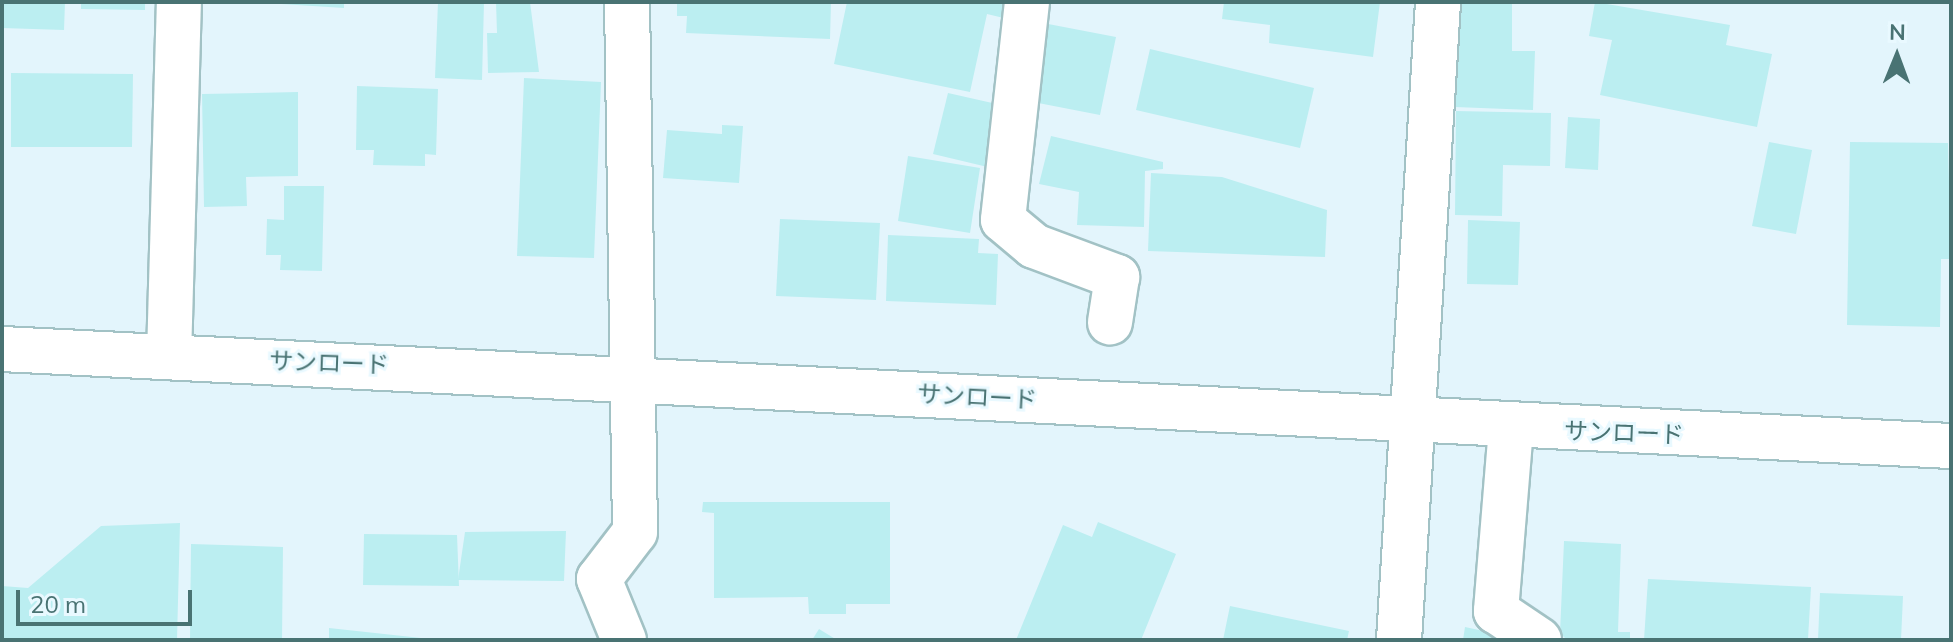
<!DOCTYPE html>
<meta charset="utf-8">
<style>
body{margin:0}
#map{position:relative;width:1953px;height:642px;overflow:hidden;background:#e3f5fc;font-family:Mulish,"Noto Sans JP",sans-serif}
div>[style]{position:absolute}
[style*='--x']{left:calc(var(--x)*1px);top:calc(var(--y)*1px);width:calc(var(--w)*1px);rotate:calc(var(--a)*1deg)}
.building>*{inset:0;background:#bbeef1}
.roads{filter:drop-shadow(2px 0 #a2c2c5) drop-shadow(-2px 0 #a2c2c5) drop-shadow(0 2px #a2c2c5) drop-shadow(0 -2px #a2c2c5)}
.minor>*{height:44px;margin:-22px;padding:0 22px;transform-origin:22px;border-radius:22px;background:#fff}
.tertiary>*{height:44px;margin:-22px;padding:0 22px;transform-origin:22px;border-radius:22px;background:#fff}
span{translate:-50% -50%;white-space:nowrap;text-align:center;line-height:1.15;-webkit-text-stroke:6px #e9f9ff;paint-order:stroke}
.street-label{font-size:24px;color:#497373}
.frame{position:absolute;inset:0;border:4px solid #497373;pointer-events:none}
.north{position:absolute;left:1857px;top:16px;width:80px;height:80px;-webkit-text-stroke:6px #e9f9ff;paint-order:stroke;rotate:1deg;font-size:22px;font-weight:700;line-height:32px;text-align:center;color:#497373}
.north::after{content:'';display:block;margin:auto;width:28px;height:36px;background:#497373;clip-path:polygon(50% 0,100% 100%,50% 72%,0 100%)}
.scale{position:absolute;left:16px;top:590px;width:176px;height:36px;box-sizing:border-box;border:4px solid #497373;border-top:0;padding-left:10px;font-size:24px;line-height:28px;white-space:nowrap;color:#497373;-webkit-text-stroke:6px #e9f9ff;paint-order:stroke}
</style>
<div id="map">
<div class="building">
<i style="clip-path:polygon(2px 2px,65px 2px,64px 30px,2px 28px)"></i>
<i style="clip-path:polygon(81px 2px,145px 2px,145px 10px,81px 9px)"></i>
<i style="clip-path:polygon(251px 2px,344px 2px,344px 8px)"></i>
<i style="clip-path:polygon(438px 2px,484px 2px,482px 80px,435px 78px)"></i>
<i style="clip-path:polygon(496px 2px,530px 2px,539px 72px,488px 73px,487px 33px,497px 33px)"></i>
<i style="clip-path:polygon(677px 2px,831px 2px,830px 39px,686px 33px,687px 16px,677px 16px)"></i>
<i style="clip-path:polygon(847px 2px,1016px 2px,1012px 20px,987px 14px,970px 92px,834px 64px)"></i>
<i style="clip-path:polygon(1224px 2px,1380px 2px,1373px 57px,1269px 43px,1270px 25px,1222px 19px)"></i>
<i style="clip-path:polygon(1459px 2px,1512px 2px,1512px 51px,1535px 51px,1533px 110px,1455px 107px)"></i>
<i style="clip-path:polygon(1595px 2px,1730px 25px,1726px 45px,1772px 54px,1757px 127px,1600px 95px,1612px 40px,1589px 36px)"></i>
<i style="clip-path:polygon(1043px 23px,1116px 37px,1100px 115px,1028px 101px)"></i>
<i style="clip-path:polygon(1150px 49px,1314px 88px,1300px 148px,1136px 110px)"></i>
<i style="clip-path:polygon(11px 73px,133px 74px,132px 147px,11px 147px)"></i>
<i style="clip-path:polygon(524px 78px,601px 82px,594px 258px,517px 256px)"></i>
<i style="clip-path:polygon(357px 86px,438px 89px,436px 155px,425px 154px,425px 166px,373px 165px,374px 150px,356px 150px)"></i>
<i style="clip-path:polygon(298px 92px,298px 176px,246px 177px,247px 206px,204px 207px,202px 94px)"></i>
<i style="clip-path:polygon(948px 93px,1010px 107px,996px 169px,933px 154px)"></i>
<i style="clip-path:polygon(1456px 111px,1551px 113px,1550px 166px,1503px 165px,1502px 216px,1455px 215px)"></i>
<i style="clip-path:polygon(1568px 117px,1600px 119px,1598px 170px,1565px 168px)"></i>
<i style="clip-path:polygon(722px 125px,743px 126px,739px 183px,663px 178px,667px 130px,722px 134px)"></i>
<i style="clip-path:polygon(1051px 136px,1163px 162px,1163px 169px,1145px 171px,1144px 227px,1077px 225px,1079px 192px,1039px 184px)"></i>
<i style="clip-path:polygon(1769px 142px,1812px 150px,1796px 234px,1752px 226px)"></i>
<i style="clip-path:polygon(1850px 142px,1948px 143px,1951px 259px,1941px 259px,1940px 327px,1847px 325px)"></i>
<i style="clip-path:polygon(908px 156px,980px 168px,970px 233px,898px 221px)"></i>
<i style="clip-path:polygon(1151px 173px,1222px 177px,1327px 210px,1325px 257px,1148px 251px)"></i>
<i style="clip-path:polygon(284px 186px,324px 186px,322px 271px,280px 270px,281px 255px,266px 255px,267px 219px,284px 220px)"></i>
<i style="clip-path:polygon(780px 219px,880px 223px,876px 300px,776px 296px)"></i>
<i style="clip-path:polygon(1468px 220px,1520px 222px,1518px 285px,1467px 284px)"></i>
<i style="clip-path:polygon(888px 235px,979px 239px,978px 253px,998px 254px,996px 305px,886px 301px)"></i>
<i style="clip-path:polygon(703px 502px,890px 502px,890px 604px,846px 604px,846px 614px,809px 614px,808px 597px,714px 598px,714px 513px,702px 512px)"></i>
<i style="clip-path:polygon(1098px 522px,1176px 554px,1141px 640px,1016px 640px,1063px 525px,1092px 537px)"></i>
<i style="clip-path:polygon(180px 523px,177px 640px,2px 640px,2px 586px,28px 588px,101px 526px)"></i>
<i style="clip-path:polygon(566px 531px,564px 581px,458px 580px,465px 532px)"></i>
<i style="clip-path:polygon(364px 534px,457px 535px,459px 586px,363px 585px)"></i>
<i style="clip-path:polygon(1564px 541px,1621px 544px,1618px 632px,1630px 632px,1630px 640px,1567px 640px,1560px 633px)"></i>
<i style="clip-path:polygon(191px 544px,283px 547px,282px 640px,190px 640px)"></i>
<i style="clip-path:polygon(1648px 579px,1811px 587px,1808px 639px,1644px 640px)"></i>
<i style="clip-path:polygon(1820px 593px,1903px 596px,1901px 640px,1818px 640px)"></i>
<i style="clip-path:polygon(1230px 606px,1349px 631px,1347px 640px,1223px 640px)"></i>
<i style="clip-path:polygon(1465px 627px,1502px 635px,1501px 640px,1463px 640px)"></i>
<i style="clip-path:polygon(329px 628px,421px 638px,421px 640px,329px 640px)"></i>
<i style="clip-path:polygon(819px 629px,837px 640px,812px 640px)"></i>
</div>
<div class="roads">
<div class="minor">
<i style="--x:1027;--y:2;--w:219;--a:96.3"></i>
<i style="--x:1003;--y:220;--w:40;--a:40"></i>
<i style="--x:1034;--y:246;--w:89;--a:20.5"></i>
<i style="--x:1117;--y:277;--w:46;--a:98.8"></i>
<i style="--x:169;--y:357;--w:355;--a:-88.4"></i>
<i style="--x:1511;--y:428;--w:184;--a:94.7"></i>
<i style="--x:1496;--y:611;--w:52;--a:34"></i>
<i style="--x:624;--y:640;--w:66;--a:-112.3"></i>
<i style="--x:599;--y:579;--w:59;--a:-52.5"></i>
<i style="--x:635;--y:532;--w:530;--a:-90.86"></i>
</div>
<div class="tertiary">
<i style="--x:2;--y:349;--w:1951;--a:2.85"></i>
<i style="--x:1399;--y:640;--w:639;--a:-86.5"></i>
</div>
</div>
<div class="street-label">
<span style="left:329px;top:363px;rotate:2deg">サンロード</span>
<span style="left:977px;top:397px;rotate:3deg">サンロード</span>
<span style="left:1624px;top:433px;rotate:2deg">サンロード</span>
</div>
<div class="frame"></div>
<div class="north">N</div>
<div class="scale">20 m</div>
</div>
